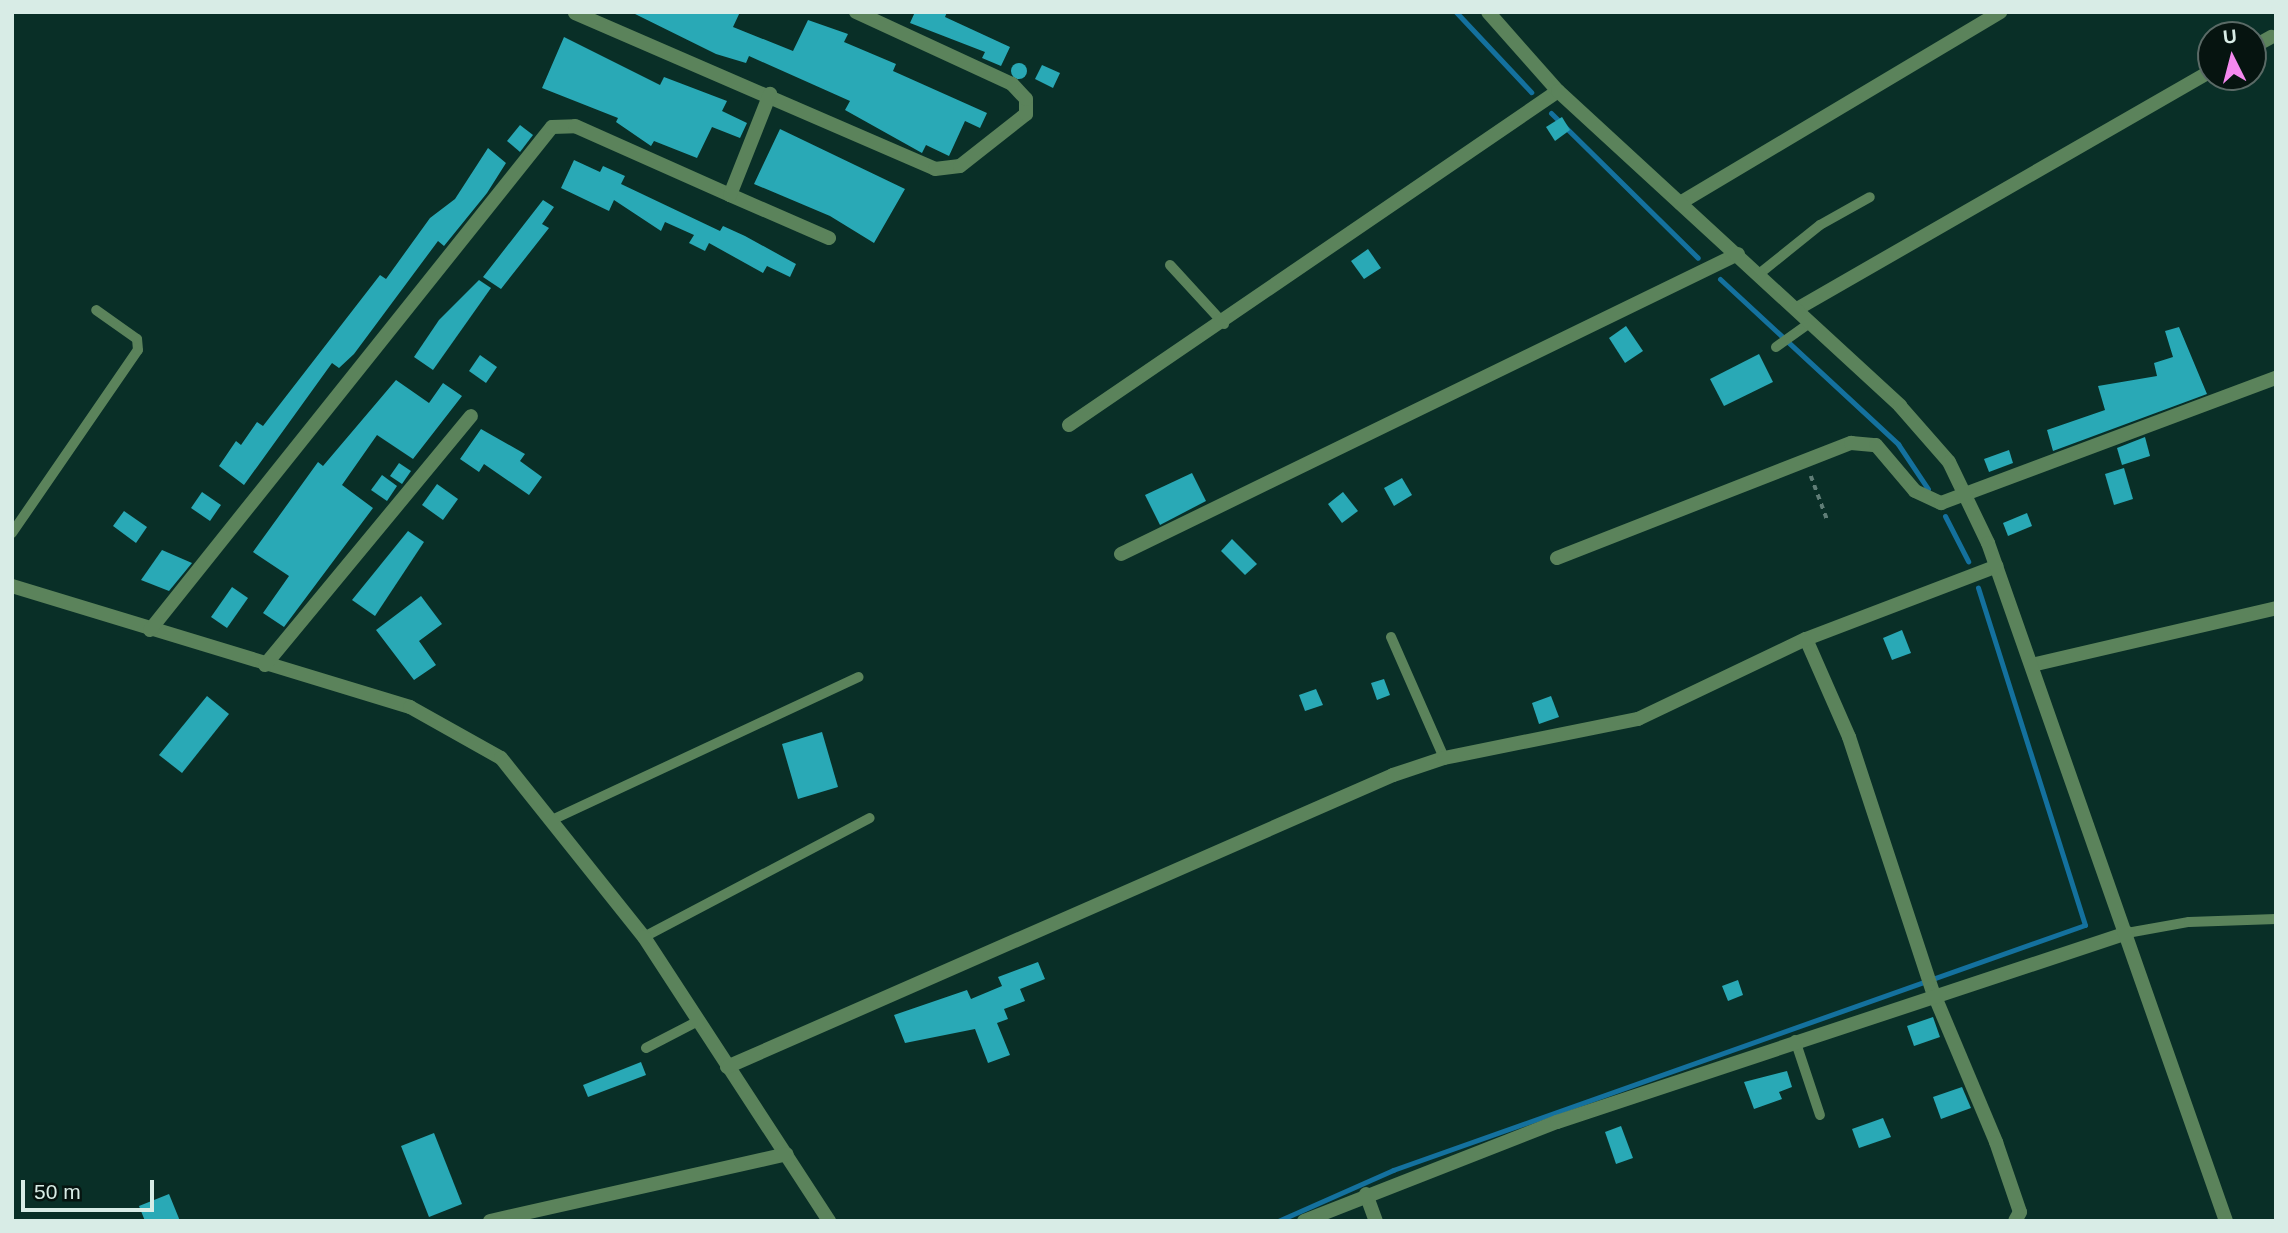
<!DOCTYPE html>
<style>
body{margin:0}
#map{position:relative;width:2288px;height:1233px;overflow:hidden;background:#092f27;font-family:Arial,sans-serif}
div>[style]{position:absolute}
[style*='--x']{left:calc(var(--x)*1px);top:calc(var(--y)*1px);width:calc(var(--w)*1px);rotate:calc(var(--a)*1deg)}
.stream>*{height:5px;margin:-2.5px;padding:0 2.5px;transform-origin:2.5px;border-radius:2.5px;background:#14719e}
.building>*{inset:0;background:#29a9b6}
.round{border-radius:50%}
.path>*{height:3.5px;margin-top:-1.75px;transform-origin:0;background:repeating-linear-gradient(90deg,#5f7d76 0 5px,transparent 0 10px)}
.service>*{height:10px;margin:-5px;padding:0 5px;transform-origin:5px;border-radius:5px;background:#5b835b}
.minor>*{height:14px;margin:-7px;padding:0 7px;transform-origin:7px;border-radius:7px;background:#5b835b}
.tertiary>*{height:14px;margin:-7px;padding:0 7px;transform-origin:7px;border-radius:7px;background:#5b835b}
span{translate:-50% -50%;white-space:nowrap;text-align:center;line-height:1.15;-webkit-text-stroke:7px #061410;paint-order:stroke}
.frame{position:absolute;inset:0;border:14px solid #d8ece6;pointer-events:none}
.north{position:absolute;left:2197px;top:21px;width:70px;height:70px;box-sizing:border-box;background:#061410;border:2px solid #5a6a66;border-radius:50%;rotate:354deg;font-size:19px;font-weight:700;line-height:28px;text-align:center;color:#d8ece6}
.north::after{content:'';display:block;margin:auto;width:24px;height:32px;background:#f589ef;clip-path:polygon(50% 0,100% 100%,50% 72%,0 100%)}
.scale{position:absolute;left:21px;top:1180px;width:133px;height:32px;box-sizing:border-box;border:4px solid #d8ece6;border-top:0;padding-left:9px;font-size:21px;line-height:24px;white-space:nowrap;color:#d8ece6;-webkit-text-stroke:5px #061410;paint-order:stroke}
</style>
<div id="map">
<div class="stream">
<i style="--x:1456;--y:12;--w:110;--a:46.8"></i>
<i style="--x:1551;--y:113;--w:206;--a:44.6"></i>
<i style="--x:1720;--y:279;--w:243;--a:42.8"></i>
<i style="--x:1898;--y:444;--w:54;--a:56.3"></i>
<i style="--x:1945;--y:516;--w:51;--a:62.9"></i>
<i style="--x:1278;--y:1221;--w:126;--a:-23.9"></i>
<i style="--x:1393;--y:1170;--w:734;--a:-19.5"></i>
<i style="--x:2085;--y:925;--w:354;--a:-107.6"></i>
</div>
<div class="building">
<i style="clip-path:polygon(631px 12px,740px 12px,733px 27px,793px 51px,808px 20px,848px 34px,844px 42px,896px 64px,893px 71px,987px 113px,980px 128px,965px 121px,949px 156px,926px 145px,922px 153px,845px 110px,850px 101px,749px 56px,746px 63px,716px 54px)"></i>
<i style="clip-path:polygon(915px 12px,947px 12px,945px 17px,1010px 47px,1001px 66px,982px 58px,985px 52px,910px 23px)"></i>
<i style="clip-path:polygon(564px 37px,660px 85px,664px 77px,727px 101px,722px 111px,747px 123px,740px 138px,712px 127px,697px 158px,654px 141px,651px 146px,616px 122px,618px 118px,542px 88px)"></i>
<i class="round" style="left:1011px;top:63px;width:16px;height:16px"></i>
<i style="clip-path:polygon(1042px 65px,1060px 73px,1053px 88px,1035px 79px)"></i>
<i style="clip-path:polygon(1562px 117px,1570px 130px,1555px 141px,1546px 127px)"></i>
<i style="clip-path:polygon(520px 125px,533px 135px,520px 152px,507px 141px)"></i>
<i style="clip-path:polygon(780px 129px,905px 189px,874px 243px,830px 216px,754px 184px)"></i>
<i style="clip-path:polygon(488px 148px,506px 163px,487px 193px,444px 246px,438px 241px,354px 354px,339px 368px,332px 363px,244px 485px,219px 466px,236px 441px,241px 445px,257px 422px,263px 426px,380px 275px,386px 279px,430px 218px,455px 199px)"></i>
<i style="clip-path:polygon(574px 160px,600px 172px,603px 166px,625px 176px,621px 184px,720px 231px,723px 226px,745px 236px,796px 264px,790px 277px,767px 266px,763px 273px,709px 243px,705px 251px,689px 243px,694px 235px,665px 222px,661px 231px,614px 200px,609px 211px,561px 188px)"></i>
<i style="clip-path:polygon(543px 200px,554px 207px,542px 224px,549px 228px,501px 289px,483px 277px)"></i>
<i style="clip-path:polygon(1368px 249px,1381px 268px,1364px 279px,1351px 261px)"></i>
<i style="clip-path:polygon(479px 280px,491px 288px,433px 370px,414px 357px,439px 320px)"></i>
<i style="clip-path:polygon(1626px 326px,1643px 351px,1625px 363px,1609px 338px)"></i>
<i style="clip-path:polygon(2179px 327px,2207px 394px,2053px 451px,2047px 430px,2105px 410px,2098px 386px,2157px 376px,2154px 363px,2173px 357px,2165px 331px)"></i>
<i style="clip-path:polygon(1759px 354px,1773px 382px,1724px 406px,1710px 379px)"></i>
<i style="clip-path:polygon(480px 355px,497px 367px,486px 383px,469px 371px)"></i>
<i style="clip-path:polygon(396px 380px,429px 403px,443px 383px,462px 396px,413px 459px,377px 435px,342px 485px,373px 508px,284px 627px,263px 613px,289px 576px,253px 552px,318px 462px,323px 466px)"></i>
<i style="clip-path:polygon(481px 429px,525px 454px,520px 461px,542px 477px,529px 495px,484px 464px,479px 472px,460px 459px)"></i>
<i style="clip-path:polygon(2145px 437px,2150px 456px,2122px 465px,2117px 448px)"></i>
<i style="clip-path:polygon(2009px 450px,2013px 463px,1989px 472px,1984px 459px)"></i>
<i style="clip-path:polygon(399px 463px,411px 471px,402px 484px,390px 476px)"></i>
<i style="clip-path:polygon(2124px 468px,2133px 499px,2114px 505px,2105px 474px)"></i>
<i style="clip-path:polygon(1192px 473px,1206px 501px,1160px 525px,1145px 495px)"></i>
<i style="clip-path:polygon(382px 475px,397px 486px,387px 501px,371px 490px)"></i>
<i style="clip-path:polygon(1402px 478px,1412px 495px,1394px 506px,1384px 488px)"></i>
<i style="clip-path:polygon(437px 484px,458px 499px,443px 520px,422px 505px)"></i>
<i style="clip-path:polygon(202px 492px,221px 505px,210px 521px,191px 508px)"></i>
<i style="clip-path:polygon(1343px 492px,1358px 511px,1342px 523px,1328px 504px)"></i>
<i style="clip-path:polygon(124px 511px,147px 527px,136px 543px,113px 526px)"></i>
<i style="clip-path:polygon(2027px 513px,2032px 526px,2008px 536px,2003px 523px)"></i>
<i style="clip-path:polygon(408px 531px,424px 542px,375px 616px,352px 600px)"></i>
<i style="clip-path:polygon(1232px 539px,1257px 564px,1245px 575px,1221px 551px)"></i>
<i style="clip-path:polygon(162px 550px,192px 563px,169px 591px,141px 580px)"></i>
<i style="clip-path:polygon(232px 587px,248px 598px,227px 628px,211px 617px)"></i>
<i style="clip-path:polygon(421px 596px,442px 624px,419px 641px,436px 665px,414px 680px,376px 630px)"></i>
<i style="clip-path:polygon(1902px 630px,1911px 653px,1892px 660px,1883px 638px)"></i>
<i style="clip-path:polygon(1384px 679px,1390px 695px,1377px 700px,1371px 683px)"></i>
<i style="clip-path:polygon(1316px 689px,1323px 705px,1305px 711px,1299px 695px)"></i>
<i style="clip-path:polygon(207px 696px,229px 714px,182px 773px,159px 755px)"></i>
<i style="clip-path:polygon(1551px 696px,1559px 717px,1539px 724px,1532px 703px)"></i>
<i style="clip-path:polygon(822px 732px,838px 787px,798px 799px,782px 744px)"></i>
<i style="clip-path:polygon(1038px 962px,1045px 979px,1020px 989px,1025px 1001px,1004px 1009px,1008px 1019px,997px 1023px,1010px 1055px,988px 1063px,975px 1029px,905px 1043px,894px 1015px,967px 990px,971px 999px,1002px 986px,998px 977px)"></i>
<i style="clip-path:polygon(1738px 980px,1743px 995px,1728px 1001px,1722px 986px)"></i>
<i style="clip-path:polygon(1933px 1017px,1940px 1037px,1914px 1046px,1907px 1026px)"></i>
<i style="clip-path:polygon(641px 1062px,646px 1075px,588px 1097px,583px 1085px)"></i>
<i style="clip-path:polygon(1787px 1071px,1792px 1087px,1779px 1092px,1782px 1099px,1754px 1109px,1744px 1082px)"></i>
<i style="clip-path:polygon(1962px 1087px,1971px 1108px,1941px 1119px,1933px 1097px)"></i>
<i style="clip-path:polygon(1883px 1118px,1891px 1137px,1859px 1148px,1852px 1129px)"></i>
<i style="clip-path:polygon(1621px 1126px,1633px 1158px,1616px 1164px,1605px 1132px)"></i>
<i style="clip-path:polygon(434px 1133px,462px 1204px,429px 1217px,401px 1146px)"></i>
<i style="clip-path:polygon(169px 1194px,180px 1221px,145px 1221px,139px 1206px)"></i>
</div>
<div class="path">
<i style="--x:1811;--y:476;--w:49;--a:69.7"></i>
</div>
<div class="service">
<i style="--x:1170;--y:265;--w:80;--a:47.5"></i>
<i style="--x:1759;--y:274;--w:78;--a:-38.8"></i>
<i style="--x:1820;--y:225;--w:57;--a:-29.2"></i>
<i style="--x:1776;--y:347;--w:43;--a:-35.5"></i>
<i style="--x:12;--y:533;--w:222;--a:-55.5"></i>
<i style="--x:138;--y:350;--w:11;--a:-95"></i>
<i style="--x:137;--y:339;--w:50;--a:-144.7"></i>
<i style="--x:1391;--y:637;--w:132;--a:66.3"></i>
<i style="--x:554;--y:819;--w:336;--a:-25"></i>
<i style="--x:2127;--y:933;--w:63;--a:-10.1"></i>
<i style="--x:2189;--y:922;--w:87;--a:-2"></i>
<i style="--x:644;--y:937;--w:255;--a:-27.8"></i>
<i style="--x:1795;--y:1040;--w:79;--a:71.6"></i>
<i style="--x:646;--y:1048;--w:59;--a:-27.4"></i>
</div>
<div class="minor">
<i style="--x:575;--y:13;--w:392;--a:23.4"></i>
<i style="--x:935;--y:169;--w:25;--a:-7"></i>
<i style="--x:960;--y:166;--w:84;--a:-38.2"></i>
<i style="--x:1026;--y:114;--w:15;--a:-90"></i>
<i style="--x:1026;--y:99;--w:21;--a:-133"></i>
<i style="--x:1012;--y:84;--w:172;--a:-155.2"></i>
<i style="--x:2253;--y:47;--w:21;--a:-29"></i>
<i style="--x:730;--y:195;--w:108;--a:23.5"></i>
<i style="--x:1680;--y:203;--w:373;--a:-30.8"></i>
<i style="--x:1797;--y:309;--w:478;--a:-29.9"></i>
<i style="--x:1069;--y:425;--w:592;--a:-34.33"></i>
<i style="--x:1121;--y:554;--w:686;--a:-25.93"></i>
<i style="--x:1557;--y:558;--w:316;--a:-21.4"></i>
<i style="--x:1851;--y:443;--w:25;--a:5"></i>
<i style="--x:1876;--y:445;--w:60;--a:49.7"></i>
<i style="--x:1915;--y:491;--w:29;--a:25"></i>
<i style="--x:1941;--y:503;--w:358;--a:-20.5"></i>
<i style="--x:12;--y:586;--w:416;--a:16.9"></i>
<i style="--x:410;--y:707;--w:104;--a:29.3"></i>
<i style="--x:501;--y:758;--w:229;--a:51.4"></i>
<i style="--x:644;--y:937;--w:339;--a:56.9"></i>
<i style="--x:150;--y:630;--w:644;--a:-51.37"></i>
<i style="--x:552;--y:127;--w:23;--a:-2"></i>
<i style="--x:575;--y:126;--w:170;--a:24"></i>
<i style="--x:730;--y:195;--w:109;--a:-68.4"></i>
<i style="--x:1806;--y:639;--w:107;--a:66.3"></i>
<i style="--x:1849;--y:737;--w:268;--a:71.8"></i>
<i style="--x:1933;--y:992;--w:163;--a:67.2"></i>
<i style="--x:1996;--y:1142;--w:74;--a:71.1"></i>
<i style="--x:2020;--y:1212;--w:10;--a:119"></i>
<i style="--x:265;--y:665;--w:323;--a:-50.4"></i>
<i style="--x:2032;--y:665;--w:251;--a:-13.1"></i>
<i style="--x:727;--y:1067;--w:727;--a:-23.67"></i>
<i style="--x:1393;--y:775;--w:54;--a:-18.4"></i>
<i style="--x:1444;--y:758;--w:198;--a:-11.4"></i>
<i style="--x:1638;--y:719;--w:186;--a:-25.5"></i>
<i style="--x:1806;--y:639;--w:204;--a:-20.9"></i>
<i style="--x:1366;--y:1194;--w:29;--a:70"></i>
<i style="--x:490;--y:1221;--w:304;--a:-12.7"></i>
<i style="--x:1304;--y:1221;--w:272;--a:-21.4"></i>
<i style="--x:1557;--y:1122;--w:601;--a:-18.34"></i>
</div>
<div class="tertiary">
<i style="--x:1488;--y:12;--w:106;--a:48.5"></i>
<i style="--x:1558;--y:91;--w:465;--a:42.6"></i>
<i style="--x:1900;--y:406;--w:74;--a:48.8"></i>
<i style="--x:1949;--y:462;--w:90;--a:64.3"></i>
<i style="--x:1988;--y:543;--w:719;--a:70.66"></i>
</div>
<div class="frame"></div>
<div class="north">U</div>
<div class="scale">50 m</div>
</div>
